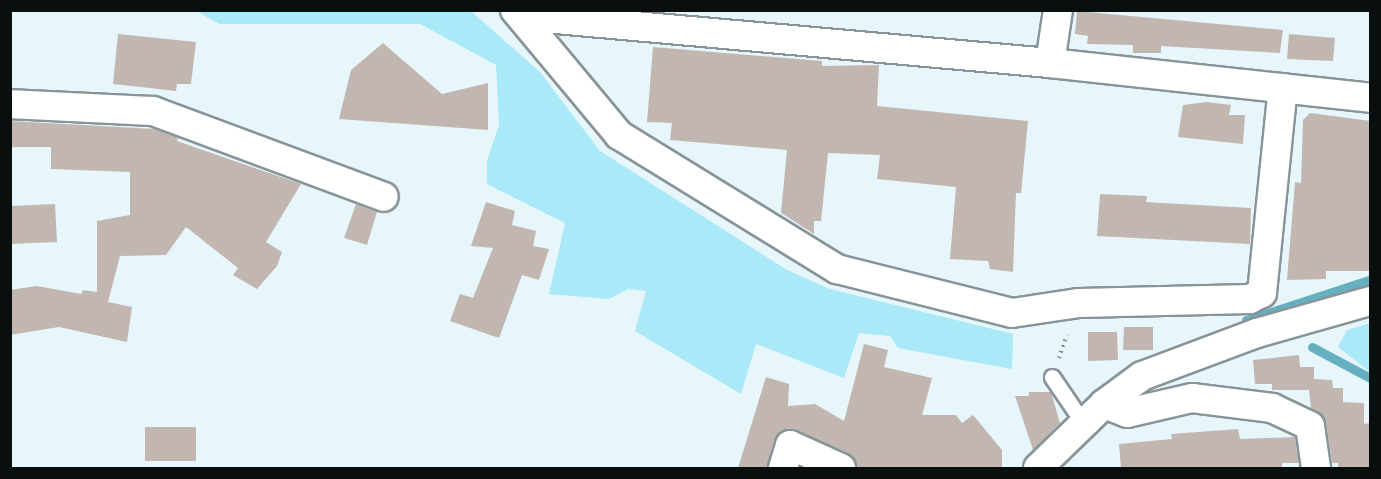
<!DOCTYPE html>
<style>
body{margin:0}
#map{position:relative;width:1381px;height:479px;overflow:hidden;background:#e7f6fa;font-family:"Work Sans",sans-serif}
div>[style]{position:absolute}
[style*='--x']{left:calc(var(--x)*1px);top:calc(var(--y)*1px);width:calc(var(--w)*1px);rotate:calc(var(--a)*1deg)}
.green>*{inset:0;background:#a9e9f8}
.stream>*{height:9px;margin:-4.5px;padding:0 4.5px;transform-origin:4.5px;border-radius:4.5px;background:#64b0c1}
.building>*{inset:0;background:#c2b7b0}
.path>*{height:4px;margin-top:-2px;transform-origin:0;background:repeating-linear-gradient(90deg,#7f898c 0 1.5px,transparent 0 6px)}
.roads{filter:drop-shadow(2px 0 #879498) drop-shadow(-2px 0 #879498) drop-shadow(0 2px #879498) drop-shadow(0 -2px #879498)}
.lane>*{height:15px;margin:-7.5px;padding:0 7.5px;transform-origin:7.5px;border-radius:7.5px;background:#fff}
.street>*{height:28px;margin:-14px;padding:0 14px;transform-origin:14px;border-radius:14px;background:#fff}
span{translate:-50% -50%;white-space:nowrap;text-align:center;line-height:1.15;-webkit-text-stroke:5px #e7f6fa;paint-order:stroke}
.frame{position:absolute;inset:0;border:12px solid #090e0f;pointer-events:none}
</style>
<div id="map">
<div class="green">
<i style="clip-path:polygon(196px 11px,471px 11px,540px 72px,600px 151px,787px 270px,830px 289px,1013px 334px,1012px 369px,898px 348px,890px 336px,859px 333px,844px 378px,756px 344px,741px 394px,635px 331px,646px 291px,628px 289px,609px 299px,549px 294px,565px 223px,487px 184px,487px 161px,499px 125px,496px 65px,420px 24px,220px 24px)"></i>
<i style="clip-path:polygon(1370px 323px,1370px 372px,1338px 347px,1347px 330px)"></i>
</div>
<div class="stream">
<i style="--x:1246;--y:320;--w:129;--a:-18"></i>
<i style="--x:1312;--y:347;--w:66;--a:28.1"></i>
</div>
<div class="building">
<i style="clip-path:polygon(1077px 11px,1283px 30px,1280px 53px,1161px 46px,1161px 53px,1133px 53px,1133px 45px,1087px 44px,1088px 36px,1075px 34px)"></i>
<i style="clip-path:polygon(118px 34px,196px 42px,191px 84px,177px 84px,176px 91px,113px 84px)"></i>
<i style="clip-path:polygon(1289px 34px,1335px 38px,1333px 61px,1287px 59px)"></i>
<i style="clip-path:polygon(383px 43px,442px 94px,488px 83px,488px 130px,339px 119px,351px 70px)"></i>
<i style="clip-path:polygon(653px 47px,822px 61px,822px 66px,879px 65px,877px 106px,1028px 121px,1021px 193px,1016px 193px,1013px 272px,990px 269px,988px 261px,950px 259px,956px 187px,877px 179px,880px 155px,828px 153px,821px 221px,814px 221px,814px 234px,781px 213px,787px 150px,670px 140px,672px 123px,647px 122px)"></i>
<i style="clip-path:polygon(1207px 102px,1231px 105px,1229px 115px,1245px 115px,1243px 144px,1178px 137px,1183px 105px)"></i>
<i style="clip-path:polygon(1310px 113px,1371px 121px,1371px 271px,1326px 271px,1326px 279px,1287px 280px,1295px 182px,1301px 183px,1303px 120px)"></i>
<i style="clip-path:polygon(10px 121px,155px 129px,178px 138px,177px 141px,301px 184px,266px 242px,282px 252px,277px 266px,257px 289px,233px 275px,238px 268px,186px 227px,166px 255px,120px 256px,108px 302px,132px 307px,127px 342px,59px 327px,10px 335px,10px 290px,37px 286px,81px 294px,83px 290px,97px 292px,97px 221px,130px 215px,130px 172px,51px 169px,51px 147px,10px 147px)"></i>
<i style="clip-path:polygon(1100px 194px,1147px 196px,1146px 202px,1251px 208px,1250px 244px,1097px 236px)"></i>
<i style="clip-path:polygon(486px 202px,515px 211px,512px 225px,536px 231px,533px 246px,549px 249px,539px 280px,522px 275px,499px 338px,450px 321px,460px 294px,473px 298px,493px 248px,471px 246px)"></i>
<i style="clip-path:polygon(55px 204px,57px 242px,10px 244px,10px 206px)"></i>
<i style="clip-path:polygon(356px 204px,377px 212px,367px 245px,344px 238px)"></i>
<i style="clip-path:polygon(1124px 327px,1153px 327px,1153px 350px,1123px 350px)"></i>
<i style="clip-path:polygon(1088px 332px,1117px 332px,1118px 360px,1088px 361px)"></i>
<i style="clip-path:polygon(864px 344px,888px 350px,884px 367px,932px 378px,922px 415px,956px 415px,962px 423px,973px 415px,1002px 450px,1002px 468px,857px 468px,848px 453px,788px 429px,774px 440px,767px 468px,738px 468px,766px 377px,789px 384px,788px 406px,815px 404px,844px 421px)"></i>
<i style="clip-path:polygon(1299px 355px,1300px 367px,1314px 367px,1314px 379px,1332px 380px,1333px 388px,1343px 388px,1343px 402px,1364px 403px,1364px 424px,1371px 423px,1371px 468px,1338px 468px,1338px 463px,1332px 463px,1326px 423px,1311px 408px,1309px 390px,1272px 390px,1272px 384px,1255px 384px,1253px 360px)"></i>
<i style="clip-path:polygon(1029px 392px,1051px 392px,1060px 423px,1033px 450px,1015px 396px,1029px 396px)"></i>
<i style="clip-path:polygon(145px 427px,196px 427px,196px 461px,145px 461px)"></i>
<i style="clip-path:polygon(1238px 429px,1240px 439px,1295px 437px,1299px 463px,1282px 463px,1282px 468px,1121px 468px,1119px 444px,1172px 439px,1171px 434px)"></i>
</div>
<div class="path">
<i style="--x:1059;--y:358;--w:24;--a:-71"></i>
</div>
<div class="roads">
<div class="lane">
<i style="--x:1052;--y:377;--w:57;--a:55.8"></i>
</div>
<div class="street">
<i style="--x:515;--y:10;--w:163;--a:50.2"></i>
<i style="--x:619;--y:135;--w:256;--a:31.6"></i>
<i style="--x:837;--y:269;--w:180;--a:14.1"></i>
<i style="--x:1012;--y:313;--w:68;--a:-8.5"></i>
<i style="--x:1079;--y:303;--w:171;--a:-1.3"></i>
<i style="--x:1250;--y:299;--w:13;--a:-27"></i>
<i style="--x:1262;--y:293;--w:206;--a:-84.2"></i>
<i style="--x:522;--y:16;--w:530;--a:5.09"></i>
<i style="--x:1050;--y:63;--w:322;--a:6.2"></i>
<i style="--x:1050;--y:63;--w:54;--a:-81.4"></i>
<i style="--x:10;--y:104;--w:143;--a:2.8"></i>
<i style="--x:153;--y:111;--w:246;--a:20.4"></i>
<i style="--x:1104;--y:404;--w:25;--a:21"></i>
<i style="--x:1127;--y:413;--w:67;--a:-13"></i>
<i style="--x:1192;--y:398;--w:81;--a:7.1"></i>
<i style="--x:1272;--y:408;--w:42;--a:25.3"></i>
<i style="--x:1310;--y:426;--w:42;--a:81.9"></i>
<i style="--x:783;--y:468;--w:24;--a:-73"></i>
<i style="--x:790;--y:445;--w:56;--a:24.3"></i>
<i style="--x:1038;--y:468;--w:92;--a:-44.1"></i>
<i style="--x:1104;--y:404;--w:47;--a:-36.4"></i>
<i style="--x:1142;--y:376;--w:123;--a:-20.5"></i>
<i style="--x:1257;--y:333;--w:117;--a:-15.8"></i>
</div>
</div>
<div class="frame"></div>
</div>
